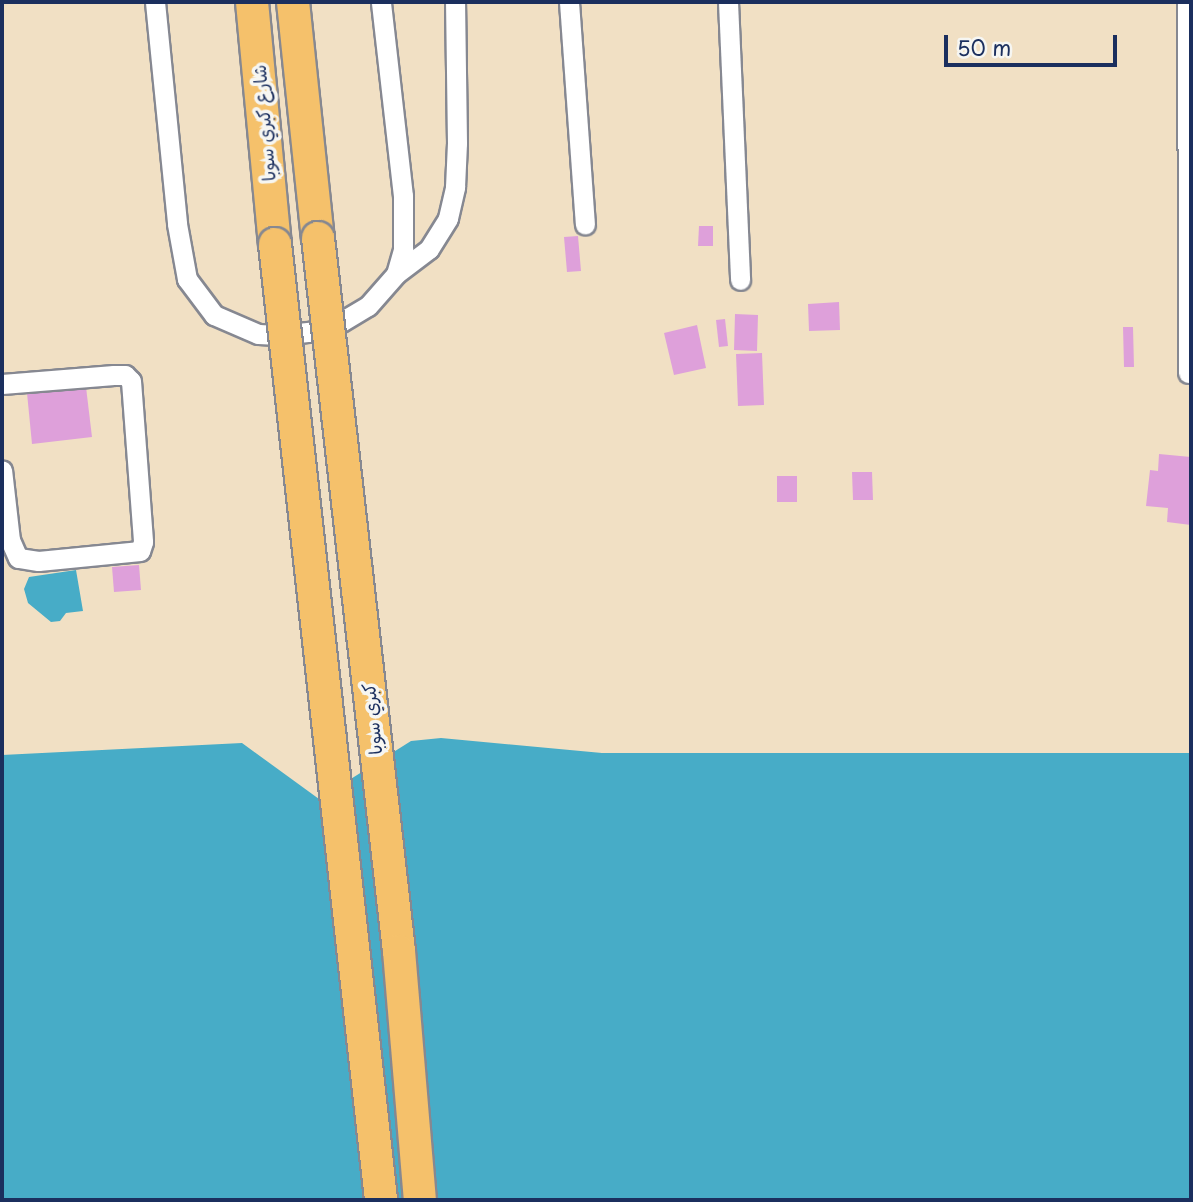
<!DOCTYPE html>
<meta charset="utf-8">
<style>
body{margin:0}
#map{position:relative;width:1193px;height:1202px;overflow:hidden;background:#f1e0c4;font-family:"Playpen Sans","Playpen Sans Arabic",sans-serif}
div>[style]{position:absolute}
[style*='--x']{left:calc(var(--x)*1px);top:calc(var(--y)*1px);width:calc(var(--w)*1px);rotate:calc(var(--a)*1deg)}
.water>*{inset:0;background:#47acc7}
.building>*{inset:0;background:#dea0da}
.roads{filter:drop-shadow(2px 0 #868891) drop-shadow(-2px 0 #868891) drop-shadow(0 2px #868891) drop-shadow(0 -2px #868891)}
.minor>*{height:19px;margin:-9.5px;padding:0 9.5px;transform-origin:9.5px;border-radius:9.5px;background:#fff}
.trunk>*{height:32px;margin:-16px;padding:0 16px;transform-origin:16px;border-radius:16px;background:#f5c16b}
.bridges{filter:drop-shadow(2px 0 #868891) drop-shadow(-2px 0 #868891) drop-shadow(0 2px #868891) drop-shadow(0 -2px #868891)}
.trunk-bridge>*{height:32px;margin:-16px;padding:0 16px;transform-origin:16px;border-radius:16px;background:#f5c16b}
span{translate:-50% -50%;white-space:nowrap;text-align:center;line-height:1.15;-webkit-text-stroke:7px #f6f6f2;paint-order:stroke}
.street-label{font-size:18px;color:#1b2f5e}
.frame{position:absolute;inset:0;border:4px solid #1b2f5e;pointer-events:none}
.scale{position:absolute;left:944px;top:35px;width:173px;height:32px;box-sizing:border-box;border:4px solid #1b2f5e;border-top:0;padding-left:9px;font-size:21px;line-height:24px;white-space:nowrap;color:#1b2f5e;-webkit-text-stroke:5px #f6f6f2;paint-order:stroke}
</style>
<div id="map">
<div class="water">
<i style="clip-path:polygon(76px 570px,83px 611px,66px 613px,60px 621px,51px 622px,28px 603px,24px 589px,29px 577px)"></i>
<i style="clip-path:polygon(441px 738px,602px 753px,1191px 753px,1191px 1200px,2px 1200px,2px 755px,242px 743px,319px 799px,411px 741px)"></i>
</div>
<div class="building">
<i style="clip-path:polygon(699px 226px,713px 226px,713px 246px,698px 246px)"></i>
<i style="clip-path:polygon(578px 236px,581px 271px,567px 272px,564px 237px)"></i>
<i style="clip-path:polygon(839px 302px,840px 330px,809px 331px,808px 304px)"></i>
<i style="clip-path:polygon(735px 314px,758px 315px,757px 351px,734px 350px)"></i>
<i style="clip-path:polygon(725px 319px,728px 346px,719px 347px,716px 320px)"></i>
<i style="clip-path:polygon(697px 325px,706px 368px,674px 375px,664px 333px)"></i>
<i style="clip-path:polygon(1123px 327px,1133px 327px,1134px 367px,1124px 367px)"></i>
<i style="clip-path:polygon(762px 353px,764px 405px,738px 406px,736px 354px)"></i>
<i style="clip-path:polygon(86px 387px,92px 437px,32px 444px,27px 393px)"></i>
<i style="clip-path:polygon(1159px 454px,1191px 457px,1191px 525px,1167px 522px,1168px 508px,1146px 506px,1150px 470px,1158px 471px)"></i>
<i style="clip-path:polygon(852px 472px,872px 472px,873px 500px,853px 500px)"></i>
<i style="clip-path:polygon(777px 476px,797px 476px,797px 502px,777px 502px)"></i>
<i style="clip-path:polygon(139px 565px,141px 590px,114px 592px,112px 567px)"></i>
</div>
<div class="roads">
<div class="minor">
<i style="--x:155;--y:2;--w:223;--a:84.3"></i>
<i style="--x:177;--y:224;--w:56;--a:79.7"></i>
<i style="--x:187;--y:279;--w:45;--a:53.1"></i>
<i style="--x:214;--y:315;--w:48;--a:23.4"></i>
<i style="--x:258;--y:334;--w:21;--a:3"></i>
<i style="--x:279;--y:335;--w:31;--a:-6"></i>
<i style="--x:310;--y:332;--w:33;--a:-18"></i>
<i style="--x:341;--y:322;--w:31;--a:-31"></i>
<i style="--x:368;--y:306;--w:43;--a:-48.8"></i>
<i style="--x:396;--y:274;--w:26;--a:-74"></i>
<i style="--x:403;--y:249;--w:53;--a:-90"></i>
<i style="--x:403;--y:196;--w:195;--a:-96.5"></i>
<i style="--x:569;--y:2;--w:223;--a:85.9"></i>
<i style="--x:728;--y:2;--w:278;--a:87.5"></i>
<i style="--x:1187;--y:2;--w:371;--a:89.8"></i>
<i style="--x:396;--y:274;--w:41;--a:-37.1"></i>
<i style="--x:429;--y:249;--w:36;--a:-58"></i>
<i style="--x:448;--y:218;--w:32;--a:-77"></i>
<i style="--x:455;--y:187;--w:44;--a:-87.4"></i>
<i style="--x:457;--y:143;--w:141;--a:-90.8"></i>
<i style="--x:2;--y:384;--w:112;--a:-4.6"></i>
<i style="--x:114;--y:375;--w:11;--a:0"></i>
<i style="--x:125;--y:375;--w:8;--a:45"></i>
<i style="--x:131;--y:381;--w:161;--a:85.7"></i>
<i style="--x:143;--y:542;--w:9;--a:108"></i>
<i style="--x:140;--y:551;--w:102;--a:174.4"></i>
<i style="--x:38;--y:561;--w:20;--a:-171"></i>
<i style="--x:18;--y:558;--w:20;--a:-114"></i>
<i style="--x:10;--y:540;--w:70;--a:-96.5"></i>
</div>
<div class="trunk">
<i style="--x:252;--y:2;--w:243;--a:84.6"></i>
<i style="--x:293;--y:2;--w:237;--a:84"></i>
</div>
</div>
<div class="bridges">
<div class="trunk-bridge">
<i style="--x:318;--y:238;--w:718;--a:83.52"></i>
<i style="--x:399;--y:951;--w:250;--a:85.2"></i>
<i style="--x:275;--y:244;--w:962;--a:83.67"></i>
</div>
</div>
<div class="street-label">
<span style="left:264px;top:123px;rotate:-95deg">شارع كبري سوبا</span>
<span style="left:372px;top:719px;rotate:-96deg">كبري سوبا</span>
</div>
<div class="frame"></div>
<div class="scale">50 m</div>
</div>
